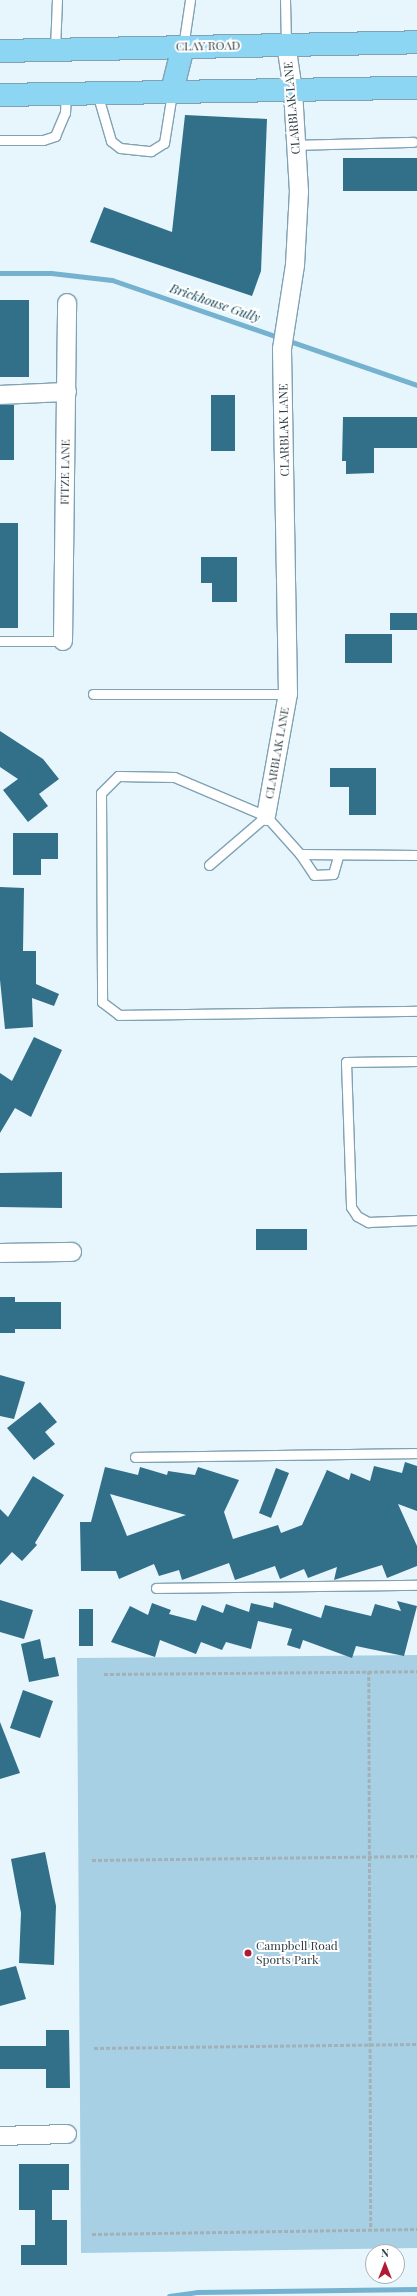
<!DOCTYPE html>
<style>
body{margin:0}
#map{position:relative;width:417px;height:2296px;overflow:hidden;background:#e7f5fc;font-family:"Playfair Display",serif}
div>[style]{position:absolute}
[style*='--x']{left:calc(var(--x)*1px);top:calc(var(--y)*1px);width:calc(var(--w)*1px);rotate:calc(var(--a)*1deg)}
.green>*{inset:0;background:#a8d0e4}
.stream>*{height:5px;margin:-2.5px;padding:0 2.5px;transform-origin:2.5px;border-radius:2.5px;background:#75b2cf}
.building>*{inset:0;background:#326f89}
.path>*{height:2.5px;margin-top:-1.25px;transform-origin:0;background:repeating-linear-gradient(90deg,#a2b0b7 0 4px,transparent 0 6px)}
.roads{filter:drop-shadow(1px 0 #80a2b3) drop-shadow(-1px 0 #80a2b3) drop-shadow(0 1px #80a2b3) drop-shadow(0 -1px #80a2b3)}
.service>*{height:9px;margin:-4.5px;padding:0 4.5px;transform-origin:4.5px;border-radius:4.5px;background:#fff}
.minor>*{height:18px;margin:-9px;padding:0 9px;transform-origin:9px;border-radius:9px;background:#fff}
.primary>*{height:22px;margin:-11px;padding:0 11px;transform-origin:11px;border-radius:11px;background:#8cd5f3}
.dots>*{width:11px;height:11px;translate:-50% -50%;box-sizing:border-box;border:2px solid #fff;border-radius:50%}
span{translate:-50% -50%;white-space:nowrap;text-align:center;line-height:1.15;-webkit-text-stroke:4px #fff;paint-order:stroke}
.street-label{font-size:12px;color:#303e45}
.poi-label{font-size:12px;color:#303e45}
.left{translate:0 -50%;text-align:left}
.water-label{font-size:13px;color:#0f4357;font-style:italic}
.north{position:absolute;left:365px;top:2244px;width:40px;height:40px;box-sizing:border-box;background:#fff;border:1px solid #acb2b5;border-radius:50%;rotate:0deg;font-size:11px;font-weight:700;line-height:16px;text-align:center;color:#303e45}
.north::after{content:'';display:block;margin:auto;width:14px;height:18px;background:#af1b33;clip-path:polygon(50% 0,100% 100%,50% 72%,0 100%)}
</style>
<div id="map">
<div class="green">
<i style="clip-path:polygon(417px 1655px,417px 2248px,81px 2253px,77px 1658px)"></i>
</div>
<div class="stream">
<i style="--x:0;--y:273;--w:51;--a:0"></i>
<i style="--x:51;--y:273;--w:61;--a:6.5"></i>
<i style="--x:112;--y:280;--w:323;--a:19"></i>
<i style="--x:169;--y:2296;--w:28;--a:-8"></i>
<i style="--x:197;--y:2292;--w:220;--a:-0.8"></i>
</div>
<div class="building">
<i style="clip-path:polygon(185px 115px,267px 119px,261px 271px,252px 296px,90px 242px,104px 207px,172px 232px)"></i>
<i style="clip-path:polygon(343px 158px,417px 158px,417px 191px,343px 191px)"></i>
<i style="clip-path:polygon(0 300px,29px 300px,29px 377px,0 377px)"></i>
<i style="clip-path:polygon(211px 395px,235px 395px,235px 451px,211px 451px)"></i>
<i style="clip-path:polygon(0 405px,14px 405px,14px 460px,0 460px)"></i>
<i style="clip-path:polygon(343px 417px,417px 417px,417px 448px,374px 448px,374px 473px,346px 474px,346px 461px,342px 461px)"></i>
<i style="clip-path:polygon(0 523px,18px 523px,18px 628px,0 628px)"></i>
<i style="clip-path:polygon(201px 557px,237px 557px,237px 602px,212px 602px,212px 583px,201px 583px)"></i>
<i style="clip-path:polygon(390px 613px,417px 613px,417px 630px,390px 630px)"></i>
<i style="clip-path:polygon(345px 634px,392px 634px,392px 663px,345px 663px)"></i>
<i style="clip-path:polygon(0 731px,43px 759px,59px 779px,39px 794px,48px 806px,28px 822px,3px 790px,18px 779px,0 767px)"></i>
<i style="clip-path:polygon(330px 768px,376px 768px,376px 815px,349px 815px,349px 787px,330px 787px)"></i>
<i style="clip-path:polygon(13px 833px,58px 833px,58px 859px,41px 859px,41px 875px,13px 875px)"></i>
<i style="clip-path:polygon(0 887px,24px 888px,23px 951px,36px 951px,36px 984px,59px 994px,54px 1006px,32px 998px,33px 1027px,5px 1029px,0 980px)"></i>
<i style="clip-path:polygon(34px 1037px,62px 1050px,31px 1117px,15px 1108px,0 1133px,0 1073px,12px 1081px)"></i>
<i style="clip-path:polygon(62px 1172px,62px 1208px,0 1207px,0 1173px)"></i>
<i style="clip-path:polygon(256px 1229px,307px 1229px,307px 1250px,256px 1250px)"></i>
<i style="clip-path:polygon(0 1297px,15px 1297px,15px 1302px,61px 1302px,61px 1329px,15px 1329px,15px 1333px,0 1333px)"></i>
<i style="clip-path:polygon(0 1375px,25px 1382px,14px 1419px,0 1416px)"></i>
<i style="clip-path:polygon(40px 1402px,57px 1422px,45px 1432px,55px 1444px,34px 1460px,7px 1428px)"></i>
<i style="clip-path:polygon(evenodd,405px 1462px,417px 1466px,417px 1511px,398px 1504px,417px 1546px,417px 1566px,387px 1578px,382px 1565px,334px 1580px,337px 1567px,308px 1578px,304px 1569px,280px 1579px,275px 1566px,235px 1580px,229px 1563px,182px 1580px,179px 1570px,159px 1576px,154px 1564px,119px 1579px,116px 1571px,81px 1571px,80px 1522px,91px 1522px,105px 1467px,138px 1475px,140px 1467px,167px 1475px,168px 1471px,195px 1475px,198px 1467px,239px 1480px,224px 1512px,233px 1539px,278px 1525px,281px 1533px,302px 1525px,327px 1470px,349px 1480px,351px 1473px,370px 1481px,374px 1466px,402px 1473px,405px 1462px,110px 1494px,186px 1515px,127px 1536px,110px 1494px)"></i>
<i style="clip-path:polygon(276px 1468px,289px 1473px,271px 1518px,259px 1513px)"></i>
<i style="clip-path:polygon(33px 1476px,64px 1495px,35px 1543px,37px 1545px,22px 1561px,12px 1552px,0 1565px,0 1509px,8px 1517px)"></i>
<i style="clip-path:polygon(0 1600px,33px 1610px,24px 1639px,0 1632px)"></i>
<i style="clip-path:polygon(397px 1601px,417px 1606px,404px 1656px,356px 1646px,352px 1658px,303px 1640px,300px 1649px,287px 1645px,292px 1629px,258px 1621px,251px 1649px,226px 1642px,222px 1650px,201px 1642px,196px 1654px,160px 1640px,155px 1657px,111px 1642px,130px 1606px,148px 1615px,152px 1603px,171px 1610px,169px 1614px,196px 1621px,202px 1605px,223px 1613px,226px 1604px,249px 1612px,251px 1603px,273px 1608px,274px 1602px,321px 1618px,325px 1605px,371px 1616px,375px 1604px,401px 1611px)"></i>
<i style="clip-path:polygon(79px 1609px,93px 1609px,93px 1646px,79px 1646px)"></i>
<i style="clip-path:polygon(40px 1639px,44px 1659px,55px 1657px,59px 1676px,29px 1682px,21px 1644px)"></i>
<i style="clip-path:polygon(23px 1690px,53px 1701px,40px 1738px,10px 1728px)"></i>
<i style="clip-path:polygon(0 1722px,20px 1773px,0 1779px)"></i>
<i style="clip-path:polygon(45px 1852px,56px 1906px,54px 1965px,19px 1963px,21px 1913px,11px 1859px)"></i>
<i style="clip-path:polygon(16px 1966px,26px 1999px,0 2006px,0 1970px)"></i>
<i style="clip-path:polygon(46px 2030px,69px 2030px,70px 2088px,46px 2088px,46px 2069px,0 2069px,0 2046px,46px 2046px)"></i>
<i style="clip-path:polygon(19px 2164px,69px 2164px,69px 2190px,52px 2190px,52px 2220px,67px 2220px,67px 2265px,21px 2265px,21px 2245px,35px 2245px,35px 2210px,19px 2210px)"></i>
</div>
<div class="path">
<i style="--x:369;--y:1671;--w:559;--a:89.8"></i>
<i style="--x:104;--y:1674;--w:313;--a:-0.5"></i>
<i style="--x:92;--y:1860;--w:325;--a:-0.7"></i>
<i style="--x:94;--y:2048;--w:323;--a:-0.7"></i>
<i style="--x:92;--y:2234;--w:325;--a:-0.9"></i>
</div>
<div class="roads">
<div class="service">
<i style="--x:285;--y:0;--w:44;--a:88.7"></i>
<i style="--x:183;--y:47;--w:48;--a:-81.5"></i>
<i style="--x:55;--y:49;--w:49;--a:-87.7"></i>
<i style="--x:97;--y:93;--w:50;--a:73.7"></i>
<i style="--x:111;--y:141;--w:11;--a:38"></i>
<i style="--x:120;--y:148;--w:31;--a:6"></i>
<i style="--x:151;--y:151;--w:15;--a:-32"></i>
<i style="--x:164;--y:143;--w:51;--a:-80.9"></i>
<i style="--x:0;--y:140;--w:43;--a:0"></i>
<i style="--x:43;--y:140;--w:13;--a:-18"></i>
<i style="--x:55;--y:136;--w:25;--a:-67"></i>
<i style="--x:65;--y:113;--w:20;--a:-87"></i>
<i style="--x:296;--y:145;--w:117;--a:-1.5"></i>
<i style="--x:0;--y:641;--w:63;--a:0"></i>
<i style="--x:93;--y:694;--w:195;--a:0"></i>
<i style="--x:300;--y:854;--w:25;--a:56"></i>
<i style="--x:314;--y:875;--w:19;--a:-3"></i>
<i style="--x:333;--y:874;--w:19;--a:-74"></i>
<i style="--x:417;--y:855;--w:117;--a:-179.5"></i>
<i style="--x:300;--y:854;--w:51;--a:-131.8"></i>
<i style="--x:266;--y:816;--w:100;--a:-157"></i>
<i style="--x:174;--y:777;--w:56;--a:-179"></i>
<i style="--x:118;--y:776;--w:24;--a:135"></i>
<i style="--x:101;--y:793;--w:209;--a:89.7"></i>
<i style="--x:102;--y:1002;--w:21;--a:37"></i>
<i style="--x:119;--y:1015;--w:298;--a:-0.8"></i>
<i style="--x:209;--y:865;--w:75;--a:-40.7"></i>
<i style="--x:417;--y:1061;--w:71;--a:179.2"></i>
<i style="--x:346;--y:1062;--w:145;--a:88"></i>
<i style="--x:351;--y:1207;--w:11;--a:56"></i>
<i style="--x:357;--y:1216;--w:13;--a:29"></i>
<i style="--x:368;--y:1222;--w:49;--a:-2.3"></i>
<i style="--x:135;--y:1457;--w:282;--a:-0.8"></i>
<i style="--x:156;--y:1588;--w:261;--a:-0.7"></i>
</div>
<div class="minor">
<i style="--x:0;--y:395;--w:67;--a:-2.6"></i>
<i style="--x:63;--y:641;--w:338;--a:-89.3"></i>
<i style="--x:266;--y:816;--w:124;--a:-79.8"></i>
<i style="--x:288;--y:694;--w:345;--a:-91"></i>
<i style="--x:282;--y:349;--w:85;--a:-81.2"></i>
<i style="--x:295;--y:265;--w:73;--a:-86.9"></i>
<i style="--x:299;--y:192;--w:102;--a:-93.4"></i>
<i style="--x:293;--y:90;--w:47;--a:-98.7"></i>
<i style="--x:0;--y:1253;--w:72;--a:-0.8"></i>
<i style="--x:0;--y:2136;--w:67;--a:-1.7"></i>
</div>
<div class="primary">
<i style="--x:0;--y:51;--w:417;--a:-1.2"></i>
<i style="--x:172;--y:91;--w:45;--a:-76"></i>
<i style="--x:0;--y:95;--w:417;--a:-1"></i>
</div>
</div>
<div class="dots">
<i style="left:248px;top:1953px;background:#af1b33"></i>
</div>
<div class="street-label">
<span style="left:208px;top:46px;rotate:-1deg">CLAY ROAD</span>
<span style="left:292px;top:108px;rotate:-95deg">CLARBLAK LANE</span>
<span style="left:284px;top:430px;rotate:-91deg">CLARBLAK LANE</span>
<span style="left:65px;top:472px;rotate:-89deg">FITZE LANE</span>
<span style="left:277px;top:753px;rotate:-80deg">CLARBLAK LANE</span>
</div>
<div class="poi-label">
<span class="left" style="left:256px;top:1953px">Campbell Road<br>Sports Park</span>
</div>
<div class="water-label">
<span style="left:215px;top:303px;rotate:19deg">Brickhouse Gully</span>
</div>
<div class="north">N</div>
</div>
